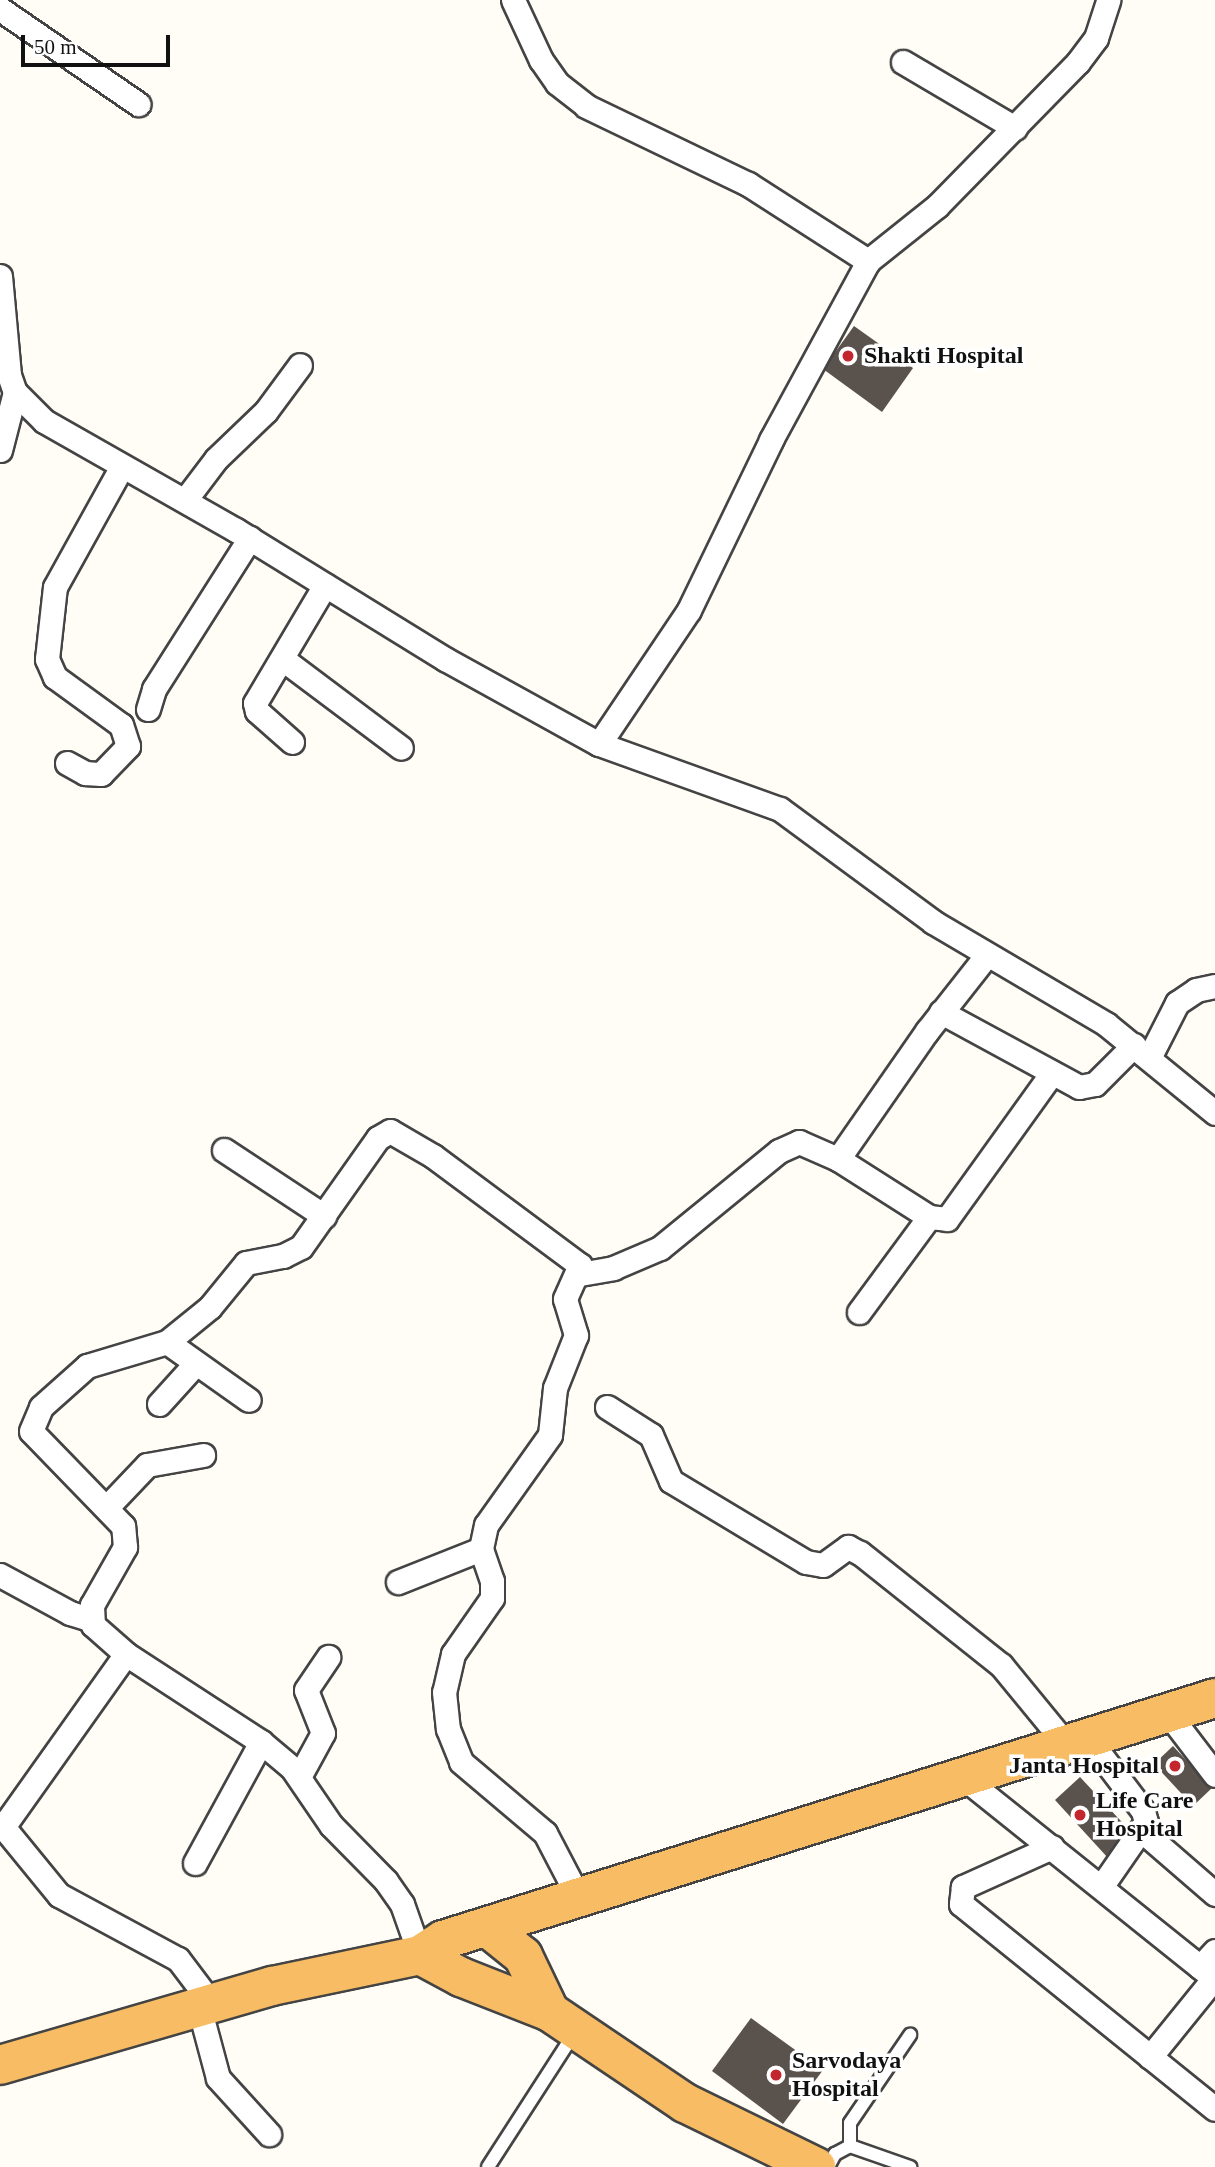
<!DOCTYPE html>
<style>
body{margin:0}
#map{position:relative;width:1215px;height:2167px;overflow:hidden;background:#fffdf5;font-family:"Times New Roman",serif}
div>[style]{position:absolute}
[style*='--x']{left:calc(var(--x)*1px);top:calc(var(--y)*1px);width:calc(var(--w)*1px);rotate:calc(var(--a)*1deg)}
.building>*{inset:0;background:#5a524d}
.roads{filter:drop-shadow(2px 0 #444) drop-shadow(-2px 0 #444) drop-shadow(0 2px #444) drop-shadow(0 -2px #444)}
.service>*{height:12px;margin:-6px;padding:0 6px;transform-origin:6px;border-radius:6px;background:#fff}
.minor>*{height:23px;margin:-11.5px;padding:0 11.5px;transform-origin:11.5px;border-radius:11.5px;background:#fff}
.trunk>*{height:38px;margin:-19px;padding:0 19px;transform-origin:19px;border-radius:19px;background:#f7bc64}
.dots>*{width:19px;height:19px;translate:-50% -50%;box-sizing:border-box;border:4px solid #fff;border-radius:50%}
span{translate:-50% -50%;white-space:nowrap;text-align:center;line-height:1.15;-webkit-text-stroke:7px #fff;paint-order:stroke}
.poi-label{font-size:24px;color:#111;font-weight:700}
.left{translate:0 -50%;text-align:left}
.right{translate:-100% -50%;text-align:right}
.scale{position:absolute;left:21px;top:35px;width:149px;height:32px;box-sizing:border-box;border:4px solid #111;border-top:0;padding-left:9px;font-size:21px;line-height:24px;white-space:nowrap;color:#111;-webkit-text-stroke:5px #fff;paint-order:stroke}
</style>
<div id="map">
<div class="building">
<i style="clip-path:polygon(854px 326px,913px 368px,882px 412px,823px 369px)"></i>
<i style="clip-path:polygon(1173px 1746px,1212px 1788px,1193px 1806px,1154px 1764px)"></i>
<i style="clip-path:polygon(1080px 1777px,1133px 1834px,1108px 1858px,1055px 1800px)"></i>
<i style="clip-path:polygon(751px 2018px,823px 2070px,783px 2124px,712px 2071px)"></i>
</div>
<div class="roads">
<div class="service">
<i style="--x:850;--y:2146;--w:23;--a:-90"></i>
<i style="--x:850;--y:2123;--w:107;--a:-55.7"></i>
<i style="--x:488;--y:2167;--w:161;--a:-57.2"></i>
<i style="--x:828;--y:2167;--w:15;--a:-62"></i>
<i style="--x:835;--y:2154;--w:17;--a:-28"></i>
<i style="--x:850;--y:2146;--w:64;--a:19.3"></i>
</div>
<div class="minor">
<i style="--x:513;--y:0;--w:66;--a:65"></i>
<i style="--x:541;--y:60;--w:28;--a:55"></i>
<i style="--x:557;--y:83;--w:37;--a:38"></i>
<i style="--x:586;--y:106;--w:180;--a:25.7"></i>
<i style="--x:748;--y:184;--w:143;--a:32.7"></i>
<i style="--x:0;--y:9;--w:168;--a:34.5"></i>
<i style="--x:903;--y:62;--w:130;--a:30.5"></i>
<i style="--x:0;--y:276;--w:99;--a:84.8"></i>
<i style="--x:9;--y:375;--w:18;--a:71"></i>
<i style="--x:15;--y:392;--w:41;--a:45"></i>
<i style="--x:44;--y:421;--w:221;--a:29.6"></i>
<i style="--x:236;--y:530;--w:246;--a:31.7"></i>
<i style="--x:445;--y:659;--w:176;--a:28.9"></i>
<i style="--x:599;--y:744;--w:192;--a:19.8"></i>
<i style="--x:780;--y:809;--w:190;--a:36.4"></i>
<i style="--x:933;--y:922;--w:201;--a:30.5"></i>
<i style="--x:1106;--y:1024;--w:141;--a:39.2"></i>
<i style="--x:0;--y:450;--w:60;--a:-75.5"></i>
<i style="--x:185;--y:500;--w:51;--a:-52.9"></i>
<i style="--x:216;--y:459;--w:69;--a:-43.8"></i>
<i style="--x:266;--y:411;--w:57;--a:-53.5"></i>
<i style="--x:284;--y:660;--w:146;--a:36.9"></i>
<i style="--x:148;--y:709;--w:21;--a:-73"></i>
<i style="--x:154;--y:689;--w:179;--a:-57.6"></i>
<i style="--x:292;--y:742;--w:47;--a:-138.5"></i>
<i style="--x:257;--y:711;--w:8;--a:-104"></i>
<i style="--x:255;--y:703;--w:137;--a:-59.3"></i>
<i style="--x:599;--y:744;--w:161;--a:-56.1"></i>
<i style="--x:689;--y:610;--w:189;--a:-64.2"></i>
<i style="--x:771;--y:440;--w:204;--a:-61.5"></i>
<i style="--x:868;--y:261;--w:88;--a:-38.6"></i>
<i style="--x:937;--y:206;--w:202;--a:-45.6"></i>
<i style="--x:1078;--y:62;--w:30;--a:-53"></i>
<i style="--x:1096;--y:38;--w:40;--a:-72"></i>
<i style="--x:67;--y:763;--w:21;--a:29"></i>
<i style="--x:85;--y:773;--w:16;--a:4"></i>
<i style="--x:101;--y:774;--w:39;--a:-46"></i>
<i style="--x:128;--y:746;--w:22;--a:-108"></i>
<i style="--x:121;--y:725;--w:82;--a:-144"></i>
<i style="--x:55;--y:677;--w:20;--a:-114"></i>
<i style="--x:47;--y:659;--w:72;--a:-83.7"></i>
<i style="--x:55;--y:587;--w:138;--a:-61"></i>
<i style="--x:941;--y:1012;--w:157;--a:28.5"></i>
<i style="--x:1079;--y:1087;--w:16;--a:-11"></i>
<i style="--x:1095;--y:1084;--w:55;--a:-45"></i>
<i style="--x:1149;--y:1058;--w:62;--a:-63"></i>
<i style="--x:1177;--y:1003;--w:23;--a:-34"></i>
<i style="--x:1196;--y:990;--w:19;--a:-12"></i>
<i style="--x:224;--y:1150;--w:120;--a:33.4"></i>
<i style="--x:838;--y:1159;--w:156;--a:-55.2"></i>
<i style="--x:927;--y:1031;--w:95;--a:-51.8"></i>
<i style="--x:580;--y:1274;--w:34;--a:-10"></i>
<i style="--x:613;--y:1268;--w:51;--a:-23.1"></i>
<i style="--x:660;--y:1248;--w:154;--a:-39.2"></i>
<i style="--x:779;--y:1151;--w:22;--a:-24"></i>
<i style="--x:799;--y:1142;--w:43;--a:23.6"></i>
<i style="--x:838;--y:1159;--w:108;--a:32.5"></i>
<i style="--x:929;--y:1217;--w:18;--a:6"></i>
<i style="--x:947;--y:1219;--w:180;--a:-54.3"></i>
<i style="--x:859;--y:1312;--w:118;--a:-53.6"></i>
<i style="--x:167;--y:1342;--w:100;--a:35.3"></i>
<i style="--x:159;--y:1404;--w:55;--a:-47.9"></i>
<i style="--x:607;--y:1407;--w:52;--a:32.5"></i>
<i style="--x:651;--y:1435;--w:50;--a:66.5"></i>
<i style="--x:671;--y:1481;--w:157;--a:31"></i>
<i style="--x:806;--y:1562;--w:17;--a:10"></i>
<i style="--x:823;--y:1565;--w:31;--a:-36"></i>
<i style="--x:848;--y:1547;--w:13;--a:27"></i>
<i style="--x:860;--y:1553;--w:180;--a:38.5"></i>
<i style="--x:1001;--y:1665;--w:102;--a:50.6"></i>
<i style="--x:107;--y:1507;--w:58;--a:-46.4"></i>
<i style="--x:147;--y:1465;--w:57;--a:-10.1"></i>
<i style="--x:0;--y:1575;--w:80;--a:28.5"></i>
<i style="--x:70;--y:1613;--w:21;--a:17"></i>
<i style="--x:398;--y:1582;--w:89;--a:-21.7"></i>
<i style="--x:1167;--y:1712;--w:79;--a:52.7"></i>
<i style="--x:1087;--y:1737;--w:93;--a:52.9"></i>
<i style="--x:1143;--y:1811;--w:11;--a:75"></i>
<i style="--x:1146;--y:1822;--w:79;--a:124.7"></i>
<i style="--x:299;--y:1777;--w:50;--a:-61.4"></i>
<i style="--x:323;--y:1733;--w:46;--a:-111.6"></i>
<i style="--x:306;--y:1690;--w:40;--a:-56"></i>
<i style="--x:964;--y:1778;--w:322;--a:38.7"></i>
<i style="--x:0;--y:1823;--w:93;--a:50.7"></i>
<i style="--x:59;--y:1895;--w:135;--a:28.3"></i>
<i style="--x:178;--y:1959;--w:56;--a:52.9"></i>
<i style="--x:3;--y:1827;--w:212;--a:-54.6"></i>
<i style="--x:1141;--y:1830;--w:98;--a:40.9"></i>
<i style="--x:1052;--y:1847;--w:98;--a:155.8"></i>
<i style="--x:963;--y:1887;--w:17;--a:97"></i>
<i style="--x:961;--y:1904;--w:326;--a:38.9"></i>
<i style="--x:195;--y:1863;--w:138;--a:-61.4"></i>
<i style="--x:420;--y:1955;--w:54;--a:-109.4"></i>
<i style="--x:402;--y:1904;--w:28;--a:-125"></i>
<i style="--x:386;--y:1881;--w:78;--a:-134.5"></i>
<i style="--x:331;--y:1825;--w:69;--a:-124.4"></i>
<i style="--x:292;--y:1768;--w:40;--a:-140"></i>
<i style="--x:261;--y:1742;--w:161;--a:-146.9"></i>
<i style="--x:126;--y:1654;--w:44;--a:-138.7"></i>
<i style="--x:93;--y:1625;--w:20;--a:-93"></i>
<i style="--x:92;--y:1605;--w:67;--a:-60.4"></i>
<i style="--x:125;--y:1547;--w:21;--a:-95"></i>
<i style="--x:123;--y:1526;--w:132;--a:-134.1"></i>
<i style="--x:31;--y:1431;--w:26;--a:-67"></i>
<i style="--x:41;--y:1407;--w:62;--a:-41.7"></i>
<i style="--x:87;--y:1366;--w:84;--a:-16.7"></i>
<i style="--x:167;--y:1342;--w:55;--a:-39.1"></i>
<i style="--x:210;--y:1307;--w:57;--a:-50.7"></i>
<i style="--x:246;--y:1263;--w:38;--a:-11"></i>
<i style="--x:283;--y:1256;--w:20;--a:-27"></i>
<i style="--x:301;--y:1247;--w:133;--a:-54.8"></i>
<i style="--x:378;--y:1138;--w:14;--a:-30"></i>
<i style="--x:390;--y:1131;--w:50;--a:30.2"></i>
<i style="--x:433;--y:1156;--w:183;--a:36.6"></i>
<i style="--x:580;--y:1265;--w:37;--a:114"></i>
<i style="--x:565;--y:1299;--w:38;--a:73"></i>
<i style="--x:576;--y:1335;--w:57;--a:111.6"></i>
<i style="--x:555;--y:1388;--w:47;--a:96.1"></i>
<i style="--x:550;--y:1435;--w:110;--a:125.4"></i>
<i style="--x:486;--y:1525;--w:25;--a:102"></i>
<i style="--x:481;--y:1549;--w:34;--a:71"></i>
<i style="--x:492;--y:1581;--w:17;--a:90"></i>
<i style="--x:492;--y:1598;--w:68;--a:124.9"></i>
<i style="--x:453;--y:1654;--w:39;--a:103"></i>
<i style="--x:444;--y:1692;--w:37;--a:84"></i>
<i style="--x:448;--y:1729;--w:35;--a:68"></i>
<i style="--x:461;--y:1762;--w:110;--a:40.2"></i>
<i style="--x:545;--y:1833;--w:76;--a:62.4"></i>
<i style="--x:1200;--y:1967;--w:22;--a:-47"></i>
<i style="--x:199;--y:2007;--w:73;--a:75"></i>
<i style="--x:218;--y:2078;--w:76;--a:47.7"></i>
<i style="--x:1150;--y:2057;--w:102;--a:-51"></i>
</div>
<div class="trunk">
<i style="--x:488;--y:1928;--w:45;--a:38.7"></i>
<i style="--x:523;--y:1956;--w:62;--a:64.3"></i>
<i style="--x:420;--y:1955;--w:47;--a:28.2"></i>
<i style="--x:461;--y:1977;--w:96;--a:21.5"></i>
<i style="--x:550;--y:2012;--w:163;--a:34"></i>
<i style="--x:685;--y:2103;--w:146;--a:26"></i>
<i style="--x:0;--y:2065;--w:283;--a:-16.2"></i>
<i style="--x:272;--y:1986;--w:151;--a:-11.8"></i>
<i style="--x:420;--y:1955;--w:27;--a:-33"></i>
<i style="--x:443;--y:1940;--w:809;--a:-17.4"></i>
</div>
</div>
<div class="dots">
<i style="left:848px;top:356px;background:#c4262e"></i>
<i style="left:1175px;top:1766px;background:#c4262e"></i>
<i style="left:1080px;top:1815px;background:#c4262e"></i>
<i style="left:776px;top:2075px;background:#c4262e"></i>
</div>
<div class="poi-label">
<span class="left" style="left:864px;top:356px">Shakti Hospital</span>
<span class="right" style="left:1159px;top:1766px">Janta Hospital</span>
<span class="left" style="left:1096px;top:1815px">Life Care<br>Hospital</span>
<span class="left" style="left:792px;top:2075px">Sarvodaya<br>Hospital</span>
</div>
<div class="scale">50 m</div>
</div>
